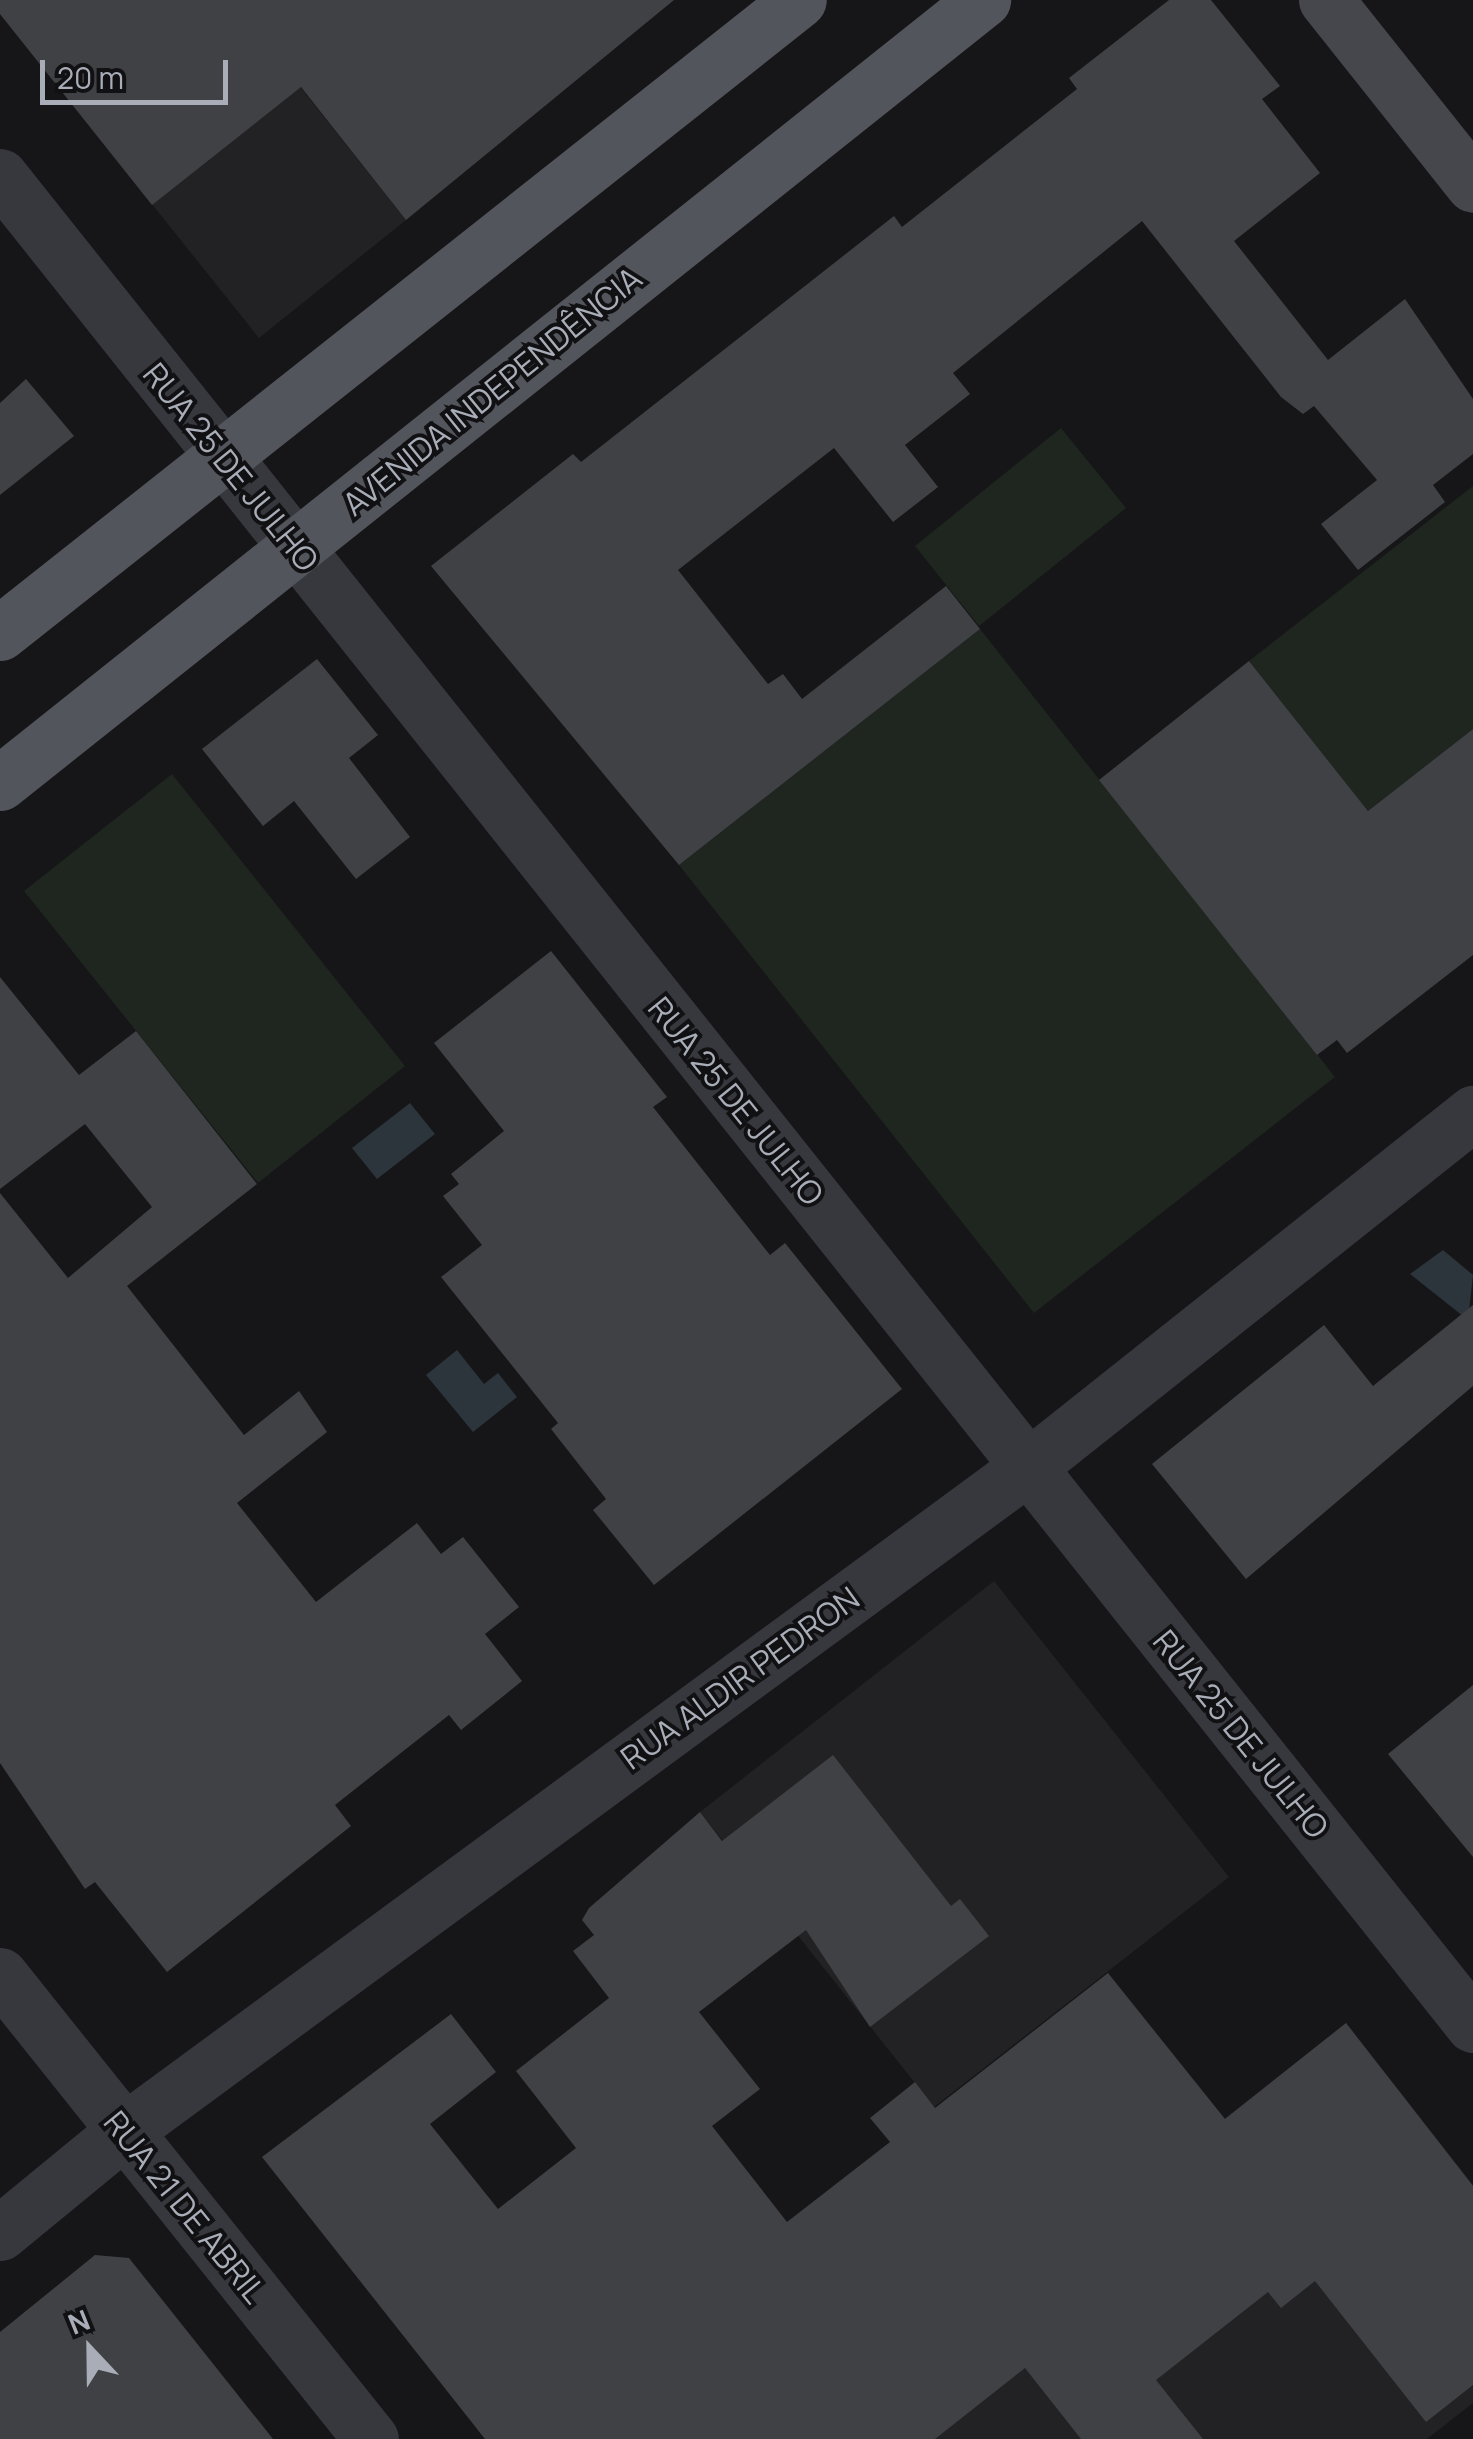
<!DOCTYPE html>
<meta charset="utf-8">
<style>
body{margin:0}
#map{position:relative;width:1473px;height:2439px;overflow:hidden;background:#161618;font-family:Manrope,sans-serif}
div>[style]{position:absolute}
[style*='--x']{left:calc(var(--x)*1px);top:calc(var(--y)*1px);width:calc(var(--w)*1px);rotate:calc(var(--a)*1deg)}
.built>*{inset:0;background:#222225}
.green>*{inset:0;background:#1e261f}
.water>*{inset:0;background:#2c353c}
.building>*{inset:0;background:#404145}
.street>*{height:55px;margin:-27.5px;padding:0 27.5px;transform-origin:27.5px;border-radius:27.5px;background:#37383d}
.secondary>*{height:55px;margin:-27.5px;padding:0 27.5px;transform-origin:27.5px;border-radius:27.5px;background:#45474d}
.primary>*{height:55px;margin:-27.5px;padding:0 27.5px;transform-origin:27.5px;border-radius:27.5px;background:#53555c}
span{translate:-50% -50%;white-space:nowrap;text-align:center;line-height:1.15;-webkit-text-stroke:8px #111113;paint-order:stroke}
.street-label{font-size:32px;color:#a8adb8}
.north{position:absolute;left:40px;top:2299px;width:100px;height:100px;-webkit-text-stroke:8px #111113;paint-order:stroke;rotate:338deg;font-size:28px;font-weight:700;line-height:40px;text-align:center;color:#a8adb8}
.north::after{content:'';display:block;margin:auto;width:35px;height:45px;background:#a8adb8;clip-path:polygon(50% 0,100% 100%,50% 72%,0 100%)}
.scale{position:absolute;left:40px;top:60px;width:188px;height:45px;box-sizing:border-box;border:5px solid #a8adb8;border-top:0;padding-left:12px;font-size:30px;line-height:35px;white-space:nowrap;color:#a8adb8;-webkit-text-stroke:8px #111113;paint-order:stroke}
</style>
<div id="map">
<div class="built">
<i style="clip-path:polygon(0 0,231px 0,406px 220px,259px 338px,0 14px)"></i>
<i style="clip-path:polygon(994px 1581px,1229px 1877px,934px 2107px,700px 1812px)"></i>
<i style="clip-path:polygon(1346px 2023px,1473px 2185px,1473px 2403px,1427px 2439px,818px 2439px)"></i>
</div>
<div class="green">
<i style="clip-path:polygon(1061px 428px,1126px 508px,979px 626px,915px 546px)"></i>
<i style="clip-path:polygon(1473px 486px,1473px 729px,1368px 811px,1249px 661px)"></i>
<i style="clip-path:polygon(980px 629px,1335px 1077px,1034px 1313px,679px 865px)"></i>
<i style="clip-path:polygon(172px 774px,405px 1066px,258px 1183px,24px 891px)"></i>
</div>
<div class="water">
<i style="clip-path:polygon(410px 1103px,435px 1134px,377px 1179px,352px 1148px)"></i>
<i style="clip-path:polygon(1443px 1250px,1473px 1275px,1468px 1320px,1410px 1274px)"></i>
<i style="clip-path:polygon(457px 1350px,484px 1384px,498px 1373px,517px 1397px,473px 1432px,426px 1375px)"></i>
</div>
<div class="building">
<i style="clip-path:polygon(0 0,674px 0,406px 220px,301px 87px,152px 205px,0 14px)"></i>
<i style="clip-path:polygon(1169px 0,1211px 0,1280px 86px,1262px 99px,1320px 173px,1234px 241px,1328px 360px,1405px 299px,1473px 399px,1473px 454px,1433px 485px,1445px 502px,1358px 570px,1321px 524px,1377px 480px,1314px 406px,1303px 414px,1281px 397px,1142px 221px,953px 373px,970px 394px,905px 445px,938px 487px,893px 522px,834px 448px,678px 570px,768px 684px,783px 674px,802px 699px,946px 586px,980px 629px,679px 865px,431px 566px,573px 454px,581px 462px,894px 216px,902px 227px,1077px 89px,1069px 78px)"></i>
<i style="clip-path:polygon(26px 379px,74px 436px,0 495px,0 403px)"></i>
<i style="clip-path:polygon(317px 659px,378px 735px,349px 758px,410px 837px,356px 879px,294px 801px,263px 826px,202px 749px)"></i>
<i style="clip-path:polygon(1249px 661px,1368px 811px,1473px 729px,1473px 955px,1347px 1053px,1337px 1040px,1317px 1055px,1099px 780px)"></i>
<i style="clip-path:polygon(551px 951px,667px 1097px,653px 1107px,770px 1255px,785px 1243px,902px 1389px,654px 1585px,593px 1510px,606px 1499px,551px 1429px,558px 1423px,441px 1277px,482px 1245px,443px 1196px,459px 1184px,451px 1174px,504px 1131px,434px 1043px)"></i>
<i style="clip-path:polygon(0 977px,79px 1075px,136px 1031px,257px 1184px,127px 1286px,244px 1435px,299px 1391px,327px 1432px,237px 1503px,316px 1602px,417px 1523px,441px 1554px,463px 1537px,519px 1607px,485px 1634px,522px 1681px,461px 1730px,449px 1715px,335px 1805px,351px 1826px,167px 1972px,95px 1882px,85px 1889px,0 1763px,0 1193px,68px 1278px,152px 1207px,85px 1124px,0 1189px)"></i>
<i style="clip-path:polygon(1473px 1305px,1473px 1386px,1246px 1579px,1152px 1464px,1324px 1325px,1373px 1386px)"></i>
<i style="clip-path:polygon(1473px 1685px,1473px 1857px,1388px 1754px)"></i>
<i style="clip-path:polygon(833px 1755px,951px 1906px,960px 1899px,989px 1936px,870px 2027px,806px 1930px,699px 2012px,760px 2089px,712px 2126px,787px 2222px,890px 2142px,870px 2118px,915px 2082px,935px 2108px,1108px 1973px,1225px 2119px,1346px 2023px,1473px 2186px,1473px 2385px,1426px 2422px,1315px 2281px,1281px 2308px,1268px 2292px,1156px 2380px,1203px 2439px,1081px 2439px,1025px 2368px,935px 2439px,485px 2439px,262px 2157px,451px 2014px,496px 2072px,430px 2124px,498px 2209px,576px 2148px,516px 2071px,609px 1998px,573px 1951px,594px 1935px,582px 1920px,589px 1908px,700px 1812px,722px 1841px)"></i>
<i style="clip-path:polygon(95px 2255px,129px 2258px,273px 2439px,0 2439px,0 2332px)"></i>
</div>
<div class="street">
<i style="--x:0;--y:176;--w:2364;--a:51.46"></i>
<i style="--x:0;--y:1975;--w:594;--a:51.36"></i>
<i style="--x:0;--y:2233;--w:161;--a:-39.4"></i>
<i style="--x:124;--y:2131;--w:1122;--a:-36.3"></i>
<i style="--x:1028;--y:1467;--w:569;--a:-38.5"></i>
</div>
<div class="secondary">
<i style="--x:1326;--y:0;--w:236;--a:51.5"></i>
</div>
<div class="primary">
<i style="--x:0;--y:633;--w:1019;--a:-38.39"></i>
<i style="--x:0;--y:783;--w:1257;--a:-38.54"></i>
</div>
<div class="street-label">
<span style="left:492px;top:391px;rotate:-39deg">AVENIDA INDEPENDÊNCIA</span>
<span style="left:231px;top:467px;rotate:51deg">RUA 25 DE JULHO</span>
<span style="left:736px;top:1101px;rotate:51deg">RUA 25 DE JULHO</span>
<span style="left:740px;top:1678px;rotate:-36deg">RUA ALDIR PEDRON</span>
<span style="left:1241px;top:1734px;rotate:51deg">RUA 25 DE JULHO</span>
<span style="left:185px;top:2207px;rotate:51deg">RUA 21 DE ABRIL</span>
</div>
<div class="north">N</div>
<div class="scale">20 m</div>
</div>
